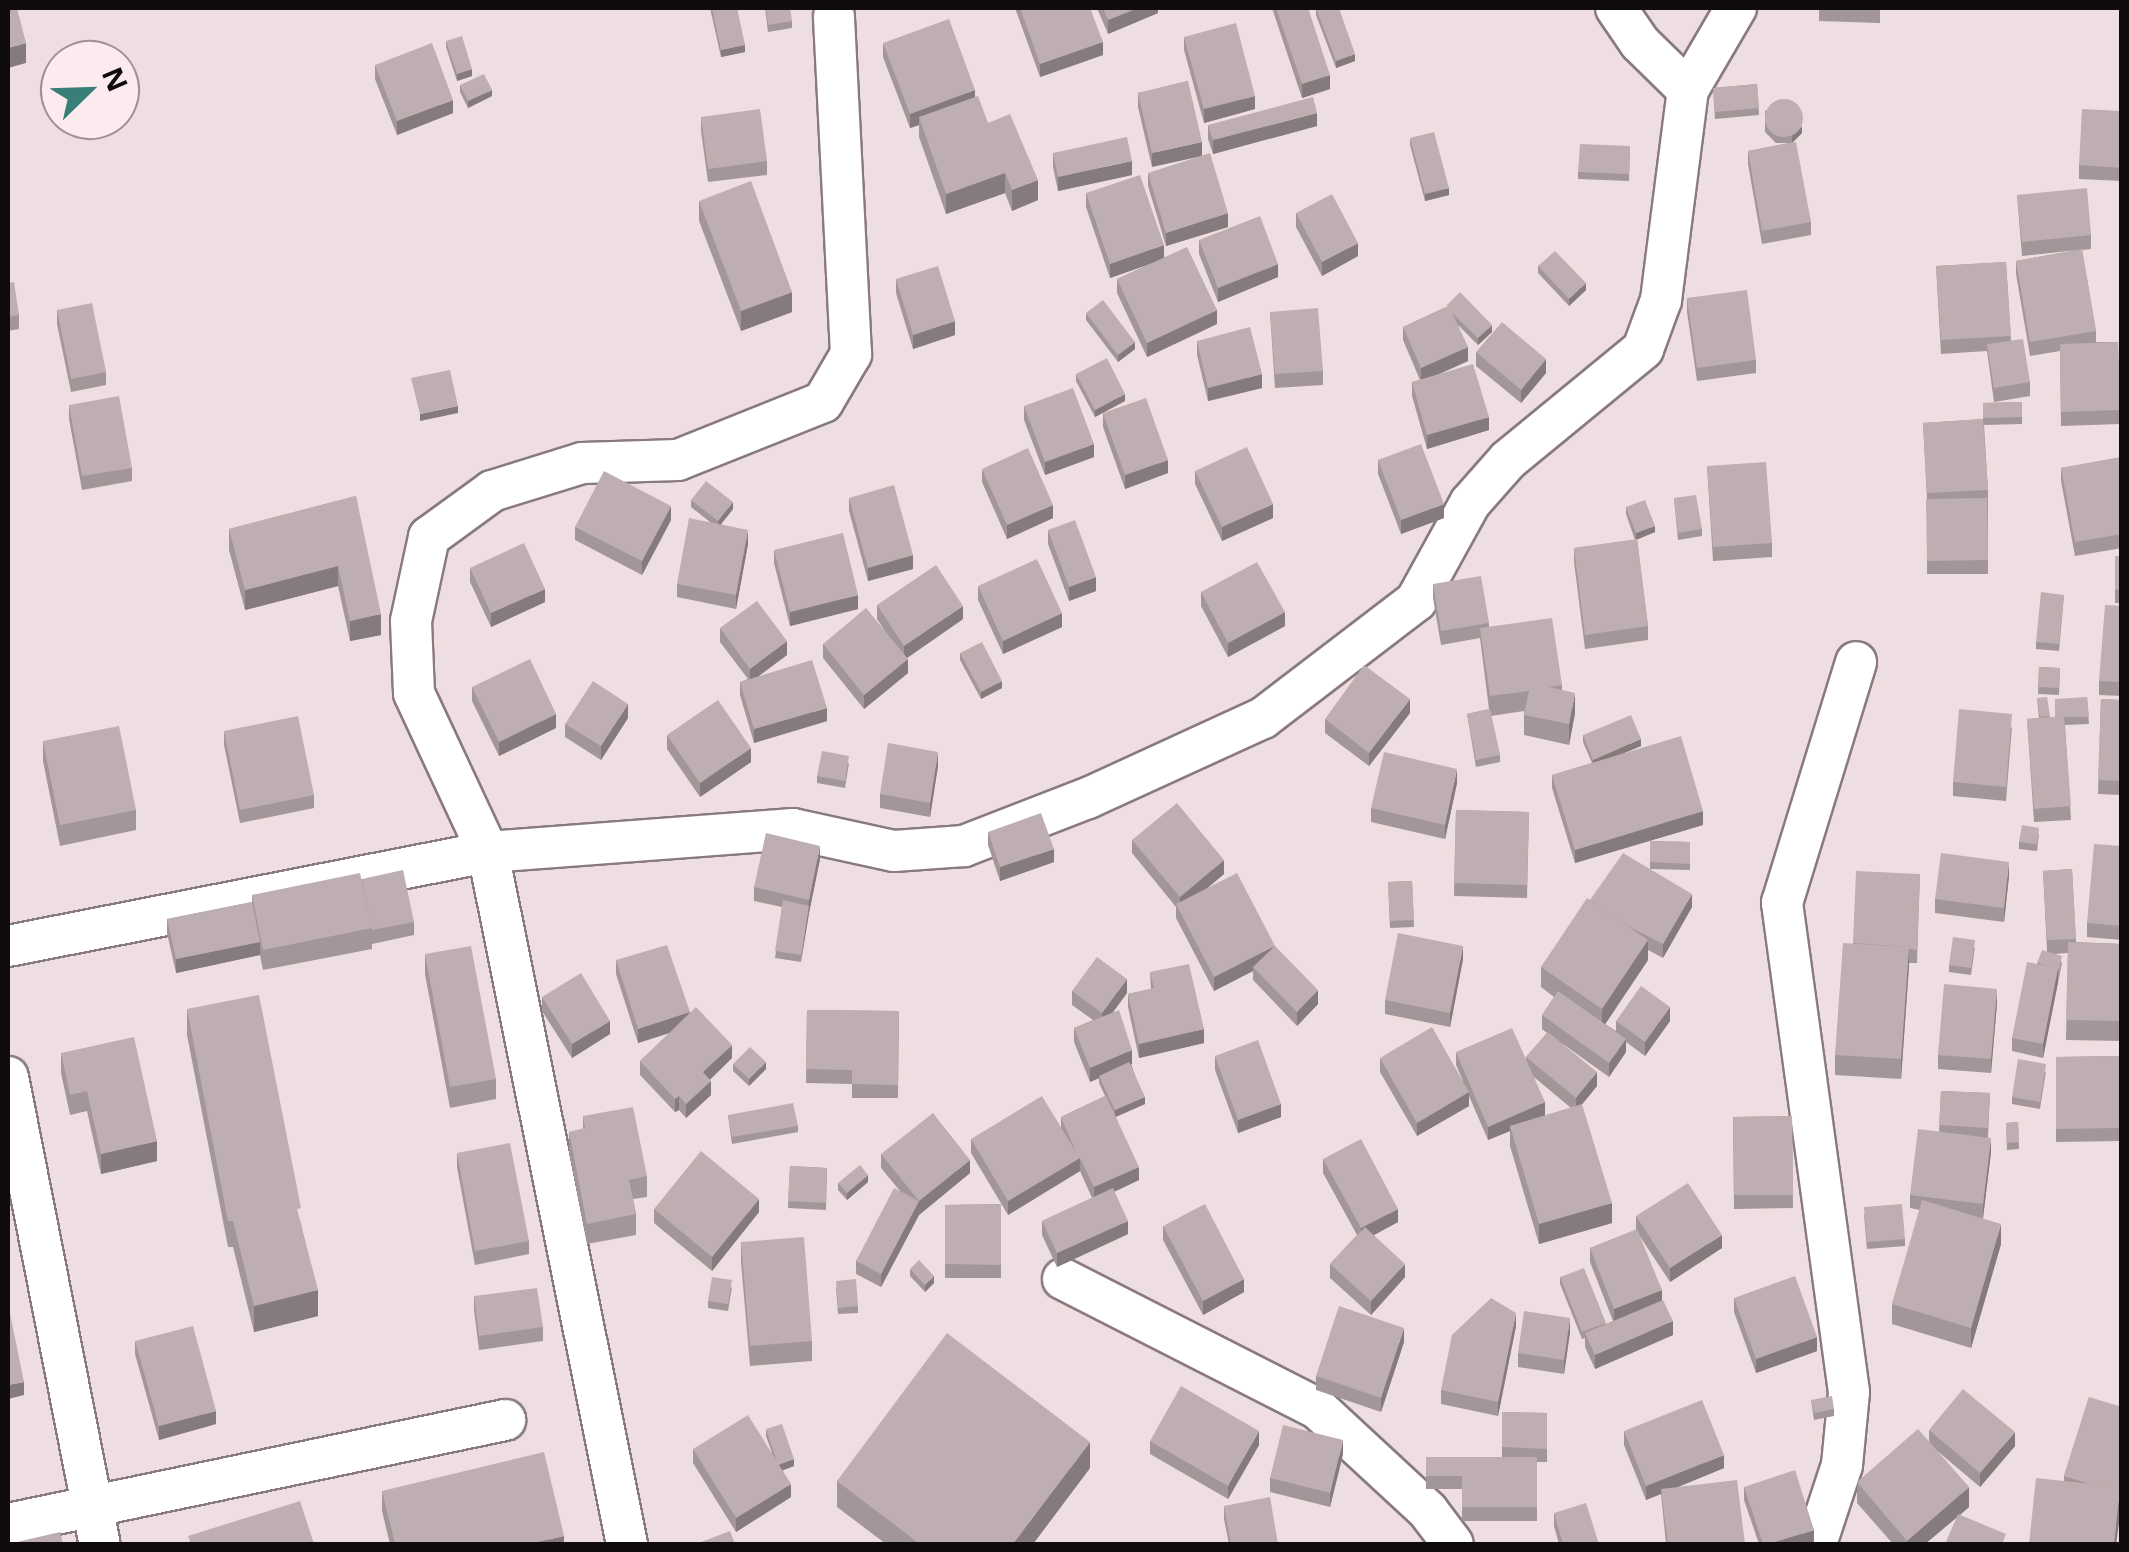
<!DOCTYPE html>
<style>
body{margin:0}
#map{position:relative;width:2129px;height:1552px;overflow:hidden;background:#efdee1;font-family:"Noto Sans",sans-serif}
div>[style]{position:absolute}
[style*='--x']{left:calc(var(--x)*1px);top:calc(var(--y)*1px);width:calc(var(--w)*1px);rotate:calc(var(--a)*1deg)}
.roads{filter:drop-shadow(2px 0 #897a7d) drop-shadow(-2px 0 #897a7d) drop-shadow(0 2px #897a7d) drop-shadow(0 -2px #897a7d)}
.street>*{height:40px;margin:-20px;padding:0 20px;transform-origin:20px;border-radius:20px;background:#fff}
.wall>*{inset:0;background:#a39698}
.shaded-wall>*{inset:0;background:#857a7c}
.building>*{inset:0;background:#beaeb1}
.round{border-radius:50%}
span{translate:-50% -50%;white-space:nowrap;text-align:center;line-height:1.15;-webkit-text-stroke:10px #fcebee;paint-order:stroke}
.frame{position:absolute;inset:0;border:10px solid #100b0c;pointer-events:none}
.north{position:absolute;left:40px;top:40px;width:100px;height:100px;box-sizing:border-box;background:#fcebee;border:2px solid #9e9194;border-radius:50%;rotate:67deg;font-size:28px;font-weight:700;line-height:40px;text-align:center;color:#100b0c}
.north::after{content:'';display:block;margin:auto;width:35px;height:45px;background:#387f78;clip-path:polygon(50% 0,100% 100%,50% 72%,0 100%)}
</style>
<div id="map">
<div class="roads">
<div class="street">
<i style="--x:1616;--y:8;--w:42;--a:55.6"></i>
<i style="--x:1640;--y:43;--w:67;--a:44.4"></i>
<i style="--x:8;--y:946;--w:489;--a:-11.1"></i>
<i style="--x:488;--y:852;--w:306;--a:-4.3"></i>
<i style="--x:793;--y:829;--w:103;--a:12.3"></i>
<i style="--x:894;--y:851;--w:70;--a:-4.1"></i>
<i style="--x:964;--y:846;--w:133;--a:-21.2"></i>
<i style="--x:1088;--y:798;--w:192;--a:-24.6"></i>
<i style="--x:1263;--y:718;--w:193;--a:-37.4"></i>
<i style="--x:1416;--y:601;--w:112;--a:-61.1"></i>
<i style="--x:1470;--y:503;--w:57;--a:-48.5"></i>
<i style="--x:1508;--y:460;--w:175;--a:-39.4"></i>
<i style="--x:1643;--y:349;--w:52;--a:-69.8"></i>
<i style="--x:1661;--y:300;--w:212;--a:-82.7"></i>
<i style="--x:1688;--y:90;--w:95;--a:-59.7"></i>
<i style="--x:8;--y:1077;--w:476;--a:78.9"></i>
<i style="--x:1063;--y:1279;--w:286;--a:27"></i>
<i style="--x:1318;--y:1409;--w:150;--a:42.8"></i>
<i style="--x:1428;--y:1511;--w:41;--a:52.9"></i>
<i style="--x:8;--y:1524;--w:508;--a:-11.82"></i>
<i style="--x:627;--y:1544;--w:706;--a:-101.36"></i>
<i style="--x:488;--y:852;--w:175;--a:-115"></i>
<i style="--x:414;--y:693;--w:72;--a:-92.4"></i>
<i style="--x:411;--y:621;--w:86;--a:-77.9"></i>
<i style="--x:429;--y:537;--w:78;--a:-36.1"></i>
<i style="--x:492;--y:491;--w:94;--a:-17.3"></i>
<i style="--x:582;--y:463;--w:96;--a:-1.8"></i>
<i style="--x:678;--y:460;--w:156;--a:-21.8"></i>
<i style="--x:823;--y:402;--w:56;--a:-59.7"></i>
<i style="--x:851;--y:354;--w:338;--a:-92.9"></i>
<i style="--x:1816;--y:1544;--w:83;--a:-71.8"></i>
<i style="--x:1842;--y:1465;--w:73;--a:-84.5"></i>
<i style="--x:1849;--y:1392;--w:494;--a:-97.8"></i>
<i style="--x:1782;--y:903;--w:252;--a:-72.9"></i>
</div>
</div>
<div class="wall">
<i style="clip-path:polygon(710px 8px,737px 8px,745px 52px,721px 57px)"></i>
<i style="clip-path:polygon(765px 8px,792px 21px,792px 28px,768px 32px)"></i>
<i style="clip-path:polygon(1015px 8px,1090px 8px,1103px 55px,1040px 77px)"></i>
<i style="clip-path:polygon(1097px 8px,1158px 8px,1158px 13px,1108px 34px)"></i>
<i style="clip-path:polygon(1272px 8px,1308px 8px,1330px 89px,1302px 98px)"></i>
<i style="clip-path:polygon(1316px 8px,1355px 61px,1336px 68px,1316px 15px)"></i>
<i style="clip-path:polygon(1819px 8px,1880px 8px,1880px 23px,1819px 21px)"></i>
<i style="clip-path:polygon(1184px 37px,1255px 109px,1204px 123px,1184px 50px)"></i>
<i style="clip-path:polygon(446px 41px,472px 76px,457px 81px,446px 47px)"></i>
<i style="clip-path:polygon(883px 43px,975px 97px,988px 123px,1038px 200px,1012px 211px,1005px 193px,946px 214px,919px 137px,919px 125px,910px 128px,883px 57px)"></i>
<i style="clip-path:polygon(375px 65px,453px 113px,397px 135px,375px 79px)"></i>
<i style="clip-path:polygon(1188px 81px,1152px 167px,1138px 107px,1138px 93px)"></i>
<i style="clip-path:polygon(1757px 84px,1759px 115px,1715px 119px,1713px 88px)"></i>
<i style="clip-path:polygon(460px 85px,492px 96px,468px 108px,460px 92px)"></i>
<i style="clip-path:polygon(1765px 110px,1802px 133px,1792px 143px,1811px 222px,1811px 235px,1762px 244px,1748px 164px,1748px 151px,1789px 143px,1776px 143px,1765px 132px)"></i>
<i style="clip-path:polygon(2122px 111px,2122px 181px,2079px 179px,2079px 165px)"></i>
<i style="clip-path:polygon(701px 117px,767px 161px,767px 175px,708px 182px,701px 131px)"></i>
<i style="clip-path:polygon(1208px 125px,1317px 126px,1213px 154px,1208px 139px)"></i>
<i style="clip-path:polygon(1410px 138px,1449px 195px,1425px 201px,1410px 145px)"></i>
<i style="clip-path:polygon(1630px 146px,1629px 181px,1578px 179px,1578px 172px)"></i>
<i style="clip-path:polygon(1053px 153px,1132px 175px,1058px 191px,1053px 167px)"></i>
<i style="clip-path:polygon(1148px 173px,1228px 227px,1166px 246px,1148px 186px)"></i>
<i style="clip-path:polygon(1086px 193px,1164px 257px,1217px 324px,1147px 357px,1117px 293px,1117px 279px,1152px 263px,1110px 278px,1086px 207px)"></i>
<i style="clip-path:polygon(2017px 195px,2091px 235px,2091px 249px,2082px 250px,2096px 331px,2096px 342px,2118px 342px,2120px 424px,2061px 426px,2060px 351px,2030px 356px,2016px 274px,2016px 261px,2077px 250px,2022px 256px)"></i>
<i style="clip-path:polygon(699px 201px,792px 312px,741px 331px,699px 221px)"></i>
<i style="clip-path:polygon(1296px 213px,1358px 256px,1322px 276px,1296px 227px)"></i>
<i style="clip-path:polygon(1199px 240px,1278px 277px,1218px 302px,1199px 254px)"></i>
<i style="clip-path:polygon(2006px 262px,2011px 341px,2030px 382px,2030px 396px,1994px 402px,1987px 351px,1941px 354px,1936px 266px)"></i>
<i style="clip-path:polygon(1538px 266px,1586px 290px,1569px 306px,1538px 273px)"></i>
<i style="clip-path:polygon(896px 279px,955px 335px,913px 349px,896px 293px)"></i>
<i style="clip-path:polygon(8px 283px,19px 315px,19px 329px,8px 331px)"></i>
<i style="clip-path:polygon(1687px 298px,1756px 360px,1756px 373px,1697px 381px,1687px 312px)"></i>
<i style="clip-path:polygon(1446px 307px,1492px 332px,1478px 345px,1458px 325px,1468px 361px,1437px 375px,1489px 430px,1427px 449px,1412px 396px,1412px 382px,1420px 380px,1403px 340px,1403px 327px)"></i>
<i style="clip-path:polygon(57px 310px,106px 372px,106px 385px,71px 392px,57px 324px)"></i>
<i style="clip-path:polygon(1270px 312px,1323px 371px,1323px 385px,1275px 388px)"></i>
<i style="clip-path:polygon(1086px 313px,1135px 349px,1118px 362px,1086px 320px)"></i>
<i style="clip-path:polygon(1197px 341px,1262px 388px,1208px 401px,1197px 355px)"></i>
<i style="clip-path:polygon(1476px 352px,1546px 373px,1521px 403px,1476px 366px)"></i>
<i style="clip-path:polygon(1076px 374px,1125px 401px,1095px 417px,1076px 381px)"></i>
<i style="clip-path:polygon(2022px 402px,2022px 424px,1984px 425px,1988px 490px,1988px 574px,1927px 574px,1927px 499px,1923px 423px,1983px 419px,1983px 403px)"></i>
<i style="clip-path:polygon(69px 405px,132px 468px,132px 481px,82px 490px,69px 419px)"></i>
<i style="clip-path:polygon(1024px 406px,1094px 457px,1045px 475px,1024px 420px)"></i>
<i style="clip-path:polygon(1103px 413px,1168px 473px,1125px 489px,1103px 427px)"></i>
<i style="clip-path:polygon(2122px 457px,2122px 548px,2075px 556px,2061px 481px,2061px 468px)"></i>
<i style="clip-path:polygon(1378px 460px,1444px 518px,1401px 534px,1378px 474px)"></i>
<i style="clip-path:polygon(1707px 466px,1772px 543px,1772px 557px,1713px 561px)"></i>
<i style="clip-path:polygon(982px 469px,1053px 518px,1007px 539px,982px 482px)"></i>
<i style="clip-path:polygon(1195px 471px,1273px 518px,1222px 541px,1195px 484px)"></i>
<i style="clip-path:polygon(356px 496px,381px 635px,350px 641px,338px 586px,245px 610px,229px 550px,229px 529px)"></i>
<i style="clip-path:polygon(849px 498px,913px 569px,868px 581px,849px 511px)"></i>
<i style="clip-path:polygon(1674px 498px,1702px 529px,1702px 536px,1678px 540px)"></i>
<i style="clip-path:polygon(691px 500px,733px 509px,721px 524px,748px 544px,736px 609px,677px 597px,677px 584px,710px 522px,691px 507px)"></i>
<i style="clip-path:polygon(1626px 507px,1655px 532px,1637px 539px,1648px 626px,1648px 640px,1585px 649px,1574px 562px,1574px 548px,1635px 540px,1626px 514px)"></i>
<i style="clip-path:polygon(671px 520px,642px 575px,575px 540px,575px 527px)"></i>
<i style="clip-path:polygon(1048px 530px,1096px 591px,1069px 601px,1048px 544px)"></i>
<i style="clip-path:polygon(774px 550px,858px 609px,790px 626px,774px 563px)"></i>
<i style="clip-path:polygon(2115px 556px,2122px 556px,2122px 603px,2115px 603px)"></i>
<i style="clip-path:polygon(470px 568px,545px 602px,491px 627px,470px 582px)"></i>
<i style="clip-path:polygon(1433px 584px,1489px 623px,1489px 627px,1562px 685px,1562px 690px,1575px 713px,1569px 745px,1524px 735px,1524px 711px,1491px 716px,1500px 755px,1500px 762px,1476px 767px,1467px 714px,1489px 709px,1480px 638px,1441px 645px,1433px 598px)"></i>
<i style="clip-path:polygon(978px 586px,1062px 627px,1003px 654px,978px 600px)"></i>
<i style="clip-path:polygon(1201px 592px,1285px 626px,1228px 657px,1201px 606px)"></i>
<i style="clip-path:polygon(2064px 595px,2059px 651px,2036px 649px,2036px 642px)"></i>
<i style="clip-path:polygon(877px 605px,963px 619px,907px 658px,908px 673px,864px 709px,823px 658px,823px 644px,885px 631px,877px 619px)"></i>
<i style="clip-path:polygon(2122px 606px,2122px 696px,2099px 695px,2099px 681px)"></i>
<i style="clip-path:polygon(720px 628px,787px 655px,759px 676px,827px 721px,754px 743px,740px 695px,740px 682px,748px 679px,720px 642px)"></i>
<i style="clip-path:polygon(960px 653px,1002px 688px,981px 699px,960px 660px)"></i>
<i style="clip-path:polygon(2039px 667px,2060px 668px,2059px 695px,2038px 694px)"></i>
<i style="clip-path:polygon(472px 687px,556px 728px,499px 756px,472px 701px)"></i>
<i style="clip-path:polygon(2087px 697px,2089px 724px,2065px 725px,2071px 820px,2034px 822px,2027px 719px,2039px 718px,2037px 698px,2050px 717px,2055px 717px)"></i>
<i style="clip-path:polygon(2101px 699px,2122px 700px,2122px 795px,2098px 794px)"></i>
<i style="clip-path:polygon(1410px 713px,1369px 766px,1325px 733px,1325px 719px)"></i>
<i style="clip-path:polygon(628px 718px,601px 760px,565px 737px,565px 724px)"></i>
<i style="clip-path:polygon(2012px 727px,2006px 801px,1953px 796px,1953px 782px)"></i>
<i style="clip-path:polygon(224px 731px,314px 795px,314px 808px,240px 823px,224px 745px)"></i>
<i style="clip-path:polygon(667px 735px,751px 762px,700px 797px,667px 749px)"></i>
<i style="clip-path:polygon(1583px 735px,1641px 746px,1624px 753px,1703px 825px,1575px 863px,1552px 788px,1552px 775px,1592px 763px,1583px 742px)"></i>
<i style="clip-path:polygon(43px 741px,136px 810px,136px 830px,60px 846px,43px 761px)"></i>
<i style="clip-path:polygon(849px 763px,845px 788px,817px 783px,817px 776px)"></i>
<i style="clip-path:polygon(938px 766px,930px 817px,880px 808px,880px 794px)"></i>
<i style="clip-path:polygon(1457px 783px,1445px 839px,1371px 822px,1371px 808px)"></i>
<i style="clip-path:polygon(1456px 810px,1529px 812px,1527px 898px,1454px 896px)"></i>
<i style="clip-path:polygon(988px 832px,1054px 862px,1000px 881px,988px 845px)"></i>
<i style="clip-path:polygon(2039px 834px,2037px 851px,2019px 849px,2019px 842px)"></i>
<i style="clip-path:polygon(1132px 840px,1224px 874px,1206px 889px,1275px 946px,1318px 1004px,1297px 1026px,1253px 980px,1253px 971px,1214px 991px,1176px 918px,1176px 907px,1132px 853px)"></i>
<i style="clip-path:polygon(evenodd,1650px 841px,1690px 842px,1690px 870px,1650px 869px,1692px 907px,1663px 958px,1648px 950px,1648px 960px,1605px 1024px,1616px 1031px,1616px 1021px,1670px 1021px,1645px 1056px,1626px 1042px,1626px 1052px,1609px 1077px,1563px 1044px,1597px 1086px,1581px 1105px,1612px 1223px,1539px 1244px,1510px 1146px,1510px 1131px,1488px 1140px,1469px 1096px,1469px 1106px,1417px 1136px,1380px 1072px,1380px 1058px,1463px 1081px,1456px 1065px,1456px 1052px,1526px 1061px,1526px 1057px,1547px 1033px,1542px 1029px,1542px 1015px,1554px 997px,1541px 987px,1541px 967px,1590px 900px,1650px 869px,1650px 841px,1534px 1077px,1571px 1108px,1545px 1116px,1534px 1077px)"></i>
<i style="clip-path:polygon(2122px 846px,2122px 940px,2087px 937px,2087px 923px)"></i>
<i style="clip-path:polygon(820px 859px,809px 913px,801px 962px,775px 958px,782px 907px,754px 901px,754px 887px)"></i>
<i style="clip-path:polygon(2072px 869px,2076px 942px,2122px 944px,2122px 1041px,2066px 1040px,2068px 953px,2055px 954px,2062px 963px,2043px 1058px,2012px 1051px,2012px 1038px,2037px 964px,2047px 951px,2043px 871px)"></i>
<i style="clip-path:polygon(1920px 874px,1917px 963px,1909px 963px,1901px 1079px,1835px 1075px,1835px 1055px,1853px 943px)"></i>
<i style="clip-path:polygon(2009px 876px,2004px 922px,1935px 913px,1935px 899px)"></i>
<i style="clip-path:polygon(362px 879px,414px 922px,414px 935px,372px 944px,372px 949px,263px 970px,260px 955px,176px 973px,167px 933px,167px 919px,252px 902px,252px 895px)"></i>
<i style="clip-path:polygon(1412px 881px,1414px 927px,1390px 928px,1388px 882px)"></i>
<i style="clip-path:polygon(1975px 947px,1971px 975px,1949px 972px,1949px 965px)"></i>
<i style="clip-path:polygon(425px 954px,496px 1079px,496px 1099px,450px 1108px,425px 974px)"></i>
<i style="clip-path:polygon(1463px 959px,1450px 1027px,1385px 1014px,1385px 1000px)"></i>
<i style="clip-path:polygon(616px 960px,690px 1014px,732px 1058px,710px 1080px,711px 1095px,686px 1118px,679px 1110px,675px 1112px,640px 1075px,640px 1061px,670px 1033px,638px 1043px,616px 974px)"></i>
<i style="clip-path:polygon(1150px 972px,1204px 1043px,1139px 1058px,1128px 1007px,1128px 994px,1151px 989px)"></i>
<i style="clip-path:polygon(1072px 991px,1127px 993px,1113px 1012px,1145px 1104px,1116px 1117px,1139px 1180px,1114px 1192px,1128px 1234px,1057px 1267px,1042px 1235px,1042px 1221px,1092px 1198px,1080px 1171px,1008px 1215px,971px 1153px,971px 1139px,1061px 1128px,1061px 1117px,1105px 1096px,1099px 1083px,1099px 1078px,1090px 1082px,1074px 1042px,1074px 1028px,1093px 1020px,1072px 1005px)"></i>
<i style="clip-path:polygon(542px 997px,610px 1034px,572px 1058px,542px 1011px)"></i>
<i style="clip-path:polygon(1997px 1003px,1991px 1073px,1938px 1069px,1938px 1055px)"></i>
<i style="clip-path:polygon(187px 1009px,301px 1223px,318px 1316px,254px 1332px,233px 1247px,228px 1247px,187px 1035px)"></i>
<i style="clip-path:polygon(807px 1010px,899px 1011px,898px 1098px,852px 1098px,852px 1084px,806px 1083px)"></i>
<i style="clip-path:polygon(61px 1053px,157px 1161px,101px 1174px,87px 1111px,70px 1115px,61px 1073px)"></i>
<i style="clip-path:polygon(1215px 1056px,1281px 1117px,1238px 1133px,1215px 1070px)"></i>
<i style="clip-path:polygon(2119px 1056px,2121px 1141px,2056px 1142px,2056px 1057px)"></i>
<i style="clip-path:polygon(733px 1064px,766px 1069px,749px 1086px,733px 1071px)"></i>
<i style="clip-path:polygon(2046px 1071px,2040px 1109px,2012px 1104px,2012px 1097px)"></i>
<i style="clip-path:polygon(1941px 1091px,1990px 1093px,1988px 1138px,1991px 1152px,1983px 1218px,2001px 1244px,1971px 1348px,1892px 1324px,1892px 1304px,1920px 1210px,1910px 1208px,1910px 1195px,1939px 1132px)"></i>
<i style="clip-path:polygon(728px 1115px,798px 1126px,798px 1132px,732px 1144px)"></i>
<i style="clip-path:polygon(583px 1116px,647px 1176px,647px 1197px,633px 1199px,636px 1214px,636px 1235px,587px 1244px,569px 1152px,569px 1132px,583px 1129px)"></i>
<i style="clip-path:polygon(1792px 1116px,1793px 1208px,1734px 1209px,1733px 1117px)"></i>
<i style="clip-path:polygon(2018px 1122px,2019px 1149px,2007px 1150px,2006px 1123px)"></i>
<i style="clip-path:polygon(457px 1153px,529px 1241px,529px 1254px,475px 1265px,457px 1167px)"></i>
<i style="clip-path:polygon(881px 1154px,970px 1173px,919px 1215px,881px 1287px,856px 1274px,856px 1261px,900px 1191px,881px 1168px)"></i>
<i style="clip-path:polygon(1323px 1159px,1398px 1222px,1374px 1235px,1405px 1277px,1371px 1315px,1330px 1278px,1330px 1264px,1357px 1235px,1323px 1173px)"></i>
<i style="clip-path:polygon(790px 1166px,827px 1168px,826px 1210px,788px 1208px)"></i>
<i style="clip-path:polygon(868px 1182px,847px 1200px,838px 1190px,838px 1183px)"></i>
<i style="clip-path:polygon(1001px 1204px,1001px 1278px,945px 1278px,945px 1205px)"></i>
<i style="clip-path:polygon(654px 1209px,759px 1212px,712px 1271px,654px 1223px)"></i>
<i style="clip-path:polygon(1864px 1214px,1905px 1239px,1905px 1246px,1867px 1249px)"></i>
<i style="clip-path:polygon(1636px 1216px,1722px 1248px,1670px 1282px,1639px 1235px,1673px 1335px,1595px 1369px,1585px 1347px,1585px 1338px,1582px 1339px,1560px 1284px,1560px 1277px,1606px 1324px,1613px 1321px,1590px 1262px,1590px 1248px,1636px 1230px)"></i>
<i style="clip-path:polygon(1163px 1226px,1244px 1292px,1203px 1315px,1163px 1240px)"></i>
<i style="clip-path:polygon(741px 1242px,812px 1341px,812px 1361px,750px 1366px,741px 1262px)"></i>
<i style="clip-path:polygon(910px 1269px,934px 1283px,925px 1292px,910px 1276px)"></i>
<i style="clip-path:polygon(732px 1287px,728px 1311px,708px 1308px,708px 1301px)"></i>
<i style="clip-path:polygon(836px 1288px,858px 1306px,858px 1313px,838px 1314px)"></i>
<i style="clip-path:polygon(474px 1296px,543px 1327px,543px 1341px,479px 1350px,474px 1310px)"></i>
<i style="clip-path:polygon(1734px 1298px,1817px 1351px,1756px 1373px,1734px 1312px)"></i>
<i style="clip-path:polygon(1516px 1326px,1498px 1416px,1441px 1404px,1441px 1390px)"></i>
<i style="clip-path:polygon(1570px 1332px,1564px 1374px,1518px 1367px,1518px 1353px)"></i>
<i style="clip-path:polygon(135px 1341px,216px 1424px,159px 1440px,135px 1354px)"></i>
<i style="clip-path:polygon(1404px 1342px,1381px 1412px,1316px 1390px,1316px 1376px)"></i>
<i style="clip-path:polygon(2089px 1397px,2120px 1507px,2116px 1544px,2029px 1544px,2064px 1481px,2064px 1476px)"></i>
<i style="clip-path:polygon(1811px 1400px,1834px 1409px,1834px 1416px,1814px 1420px)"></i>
<i style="clip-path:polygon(1502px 1412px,1547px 1413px,1547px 1462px,1537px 1462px,1537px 1521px,1462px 1521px,1462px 1489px,1426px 1489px,1426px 1457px,1502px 1457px)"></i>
<i style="clip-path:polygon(766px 1429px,794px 1466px,783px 1470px,791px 1497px,736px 1532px,693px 1463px,693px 1449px,772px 1453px,766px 1436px)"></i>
<i style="clip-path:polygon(1929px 1430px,2015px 1446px,1980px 1487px,1935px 1449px,1969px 1507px,1960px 1515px,2006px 1544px,1956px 1518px,1925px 1544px,1893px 1544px,1857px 1503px,1857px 1482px,1929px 1442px)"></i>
<i style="clip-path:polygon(1624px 1431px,1724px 1468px,1678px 1487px,1745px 1544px,1666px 1544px,1661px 1494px,1646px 1500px,1624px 1445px)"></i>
<i style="clip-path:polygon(1150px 1441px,1259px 1445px,1228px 1499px,1150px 1454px)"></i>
<i style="clip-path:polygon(1343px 1454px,1330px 1507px,1270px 1492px,1270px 1478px)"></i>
<i style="clip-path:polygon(1090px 1468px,1033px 1544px,886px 1544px,837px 1507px,837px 1481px)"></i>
<i style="clip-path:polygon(1744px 1487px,1814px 1543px,1759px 1544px,1744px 1500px)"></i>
<i style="clip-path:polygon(382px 1491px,564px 1544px,390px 1544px,382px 1511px)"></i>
<i style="clip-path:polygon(1224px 1506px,1278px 1544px,1229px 1544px,1224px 1519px)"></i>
<i style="clip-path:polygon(1554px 1513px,1599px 1544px,1559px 1544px,1554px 1526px)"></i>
</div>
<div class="shaded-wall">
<i style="clip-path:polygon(1138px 8px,1158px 8px,1158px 13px,1108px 34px,1108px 20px)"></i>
<i style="clip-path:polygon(1103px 42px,1103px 55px,1040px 77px,1040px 64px)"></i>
<i style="clip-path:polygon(26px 43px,26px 63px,8px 68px,8px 48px)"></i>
<i style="clip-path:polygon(745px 45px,745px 52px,721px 57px,721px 50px)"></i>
<i style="clip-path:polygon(1355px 54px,1355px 61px,1336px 68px,1336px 61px)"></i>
<i style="clip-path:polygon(472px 69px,472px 76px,457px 81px,457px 74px)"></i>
<i style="clip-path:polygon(1330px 75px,1330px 89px,1302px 98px,1302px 84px)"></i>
<i style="clip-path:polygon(492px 90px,492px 96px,468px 108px,468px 101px)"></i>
<i style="clip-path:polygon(975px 90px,975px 104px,919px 117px,919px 125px,910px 128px,910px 114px)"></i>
<i style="clip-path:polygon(1255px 96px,1255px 109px,1204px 123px,1204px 109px)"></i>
<i style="clip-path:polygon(453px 100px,453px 113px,397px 135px,397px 121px)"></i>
<i style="clip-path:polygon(1317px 113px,1317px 126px,1213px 154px,1213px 140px)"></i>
<i style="clip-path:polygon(1802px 126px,1802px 133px,1792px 143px,1792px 136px)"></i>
<i style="clip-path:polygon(1202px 142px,1202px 156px,1152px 167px,1152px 153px)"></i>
<i style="clip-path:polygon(1132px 161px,1132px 175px,1058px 191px,1058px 177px)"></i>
<i style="clip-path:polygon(1005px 173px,1005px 193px,946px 214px,946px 194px)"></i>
<i style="clip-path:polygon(1038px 180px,1038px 200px,1012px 211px,1012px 190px)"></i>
<i style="clip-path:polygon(1449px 188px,1449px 195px,1425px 201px,1425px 194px)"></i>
<i style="clip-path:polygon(1228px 213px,1228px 227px,1166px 246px,1166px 233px)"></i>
<i style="clip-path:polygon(1358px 243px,1358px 256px,1322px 276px,1322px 262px)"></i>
<i style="clip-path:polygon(1164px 245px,1164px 259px,1110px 278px,1110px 264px)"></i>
<i style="clip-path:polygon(1278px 264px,1278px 277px,1218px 302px,1218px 288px)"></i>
<i style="clip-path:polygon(1586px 283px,1586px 290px,1569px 306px,1569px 299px)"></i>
<i style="clip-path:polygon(792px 292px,792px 312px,741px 331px,741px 311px)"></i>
<i style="clip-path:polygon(1217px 310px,1217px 324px,1147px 357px,1147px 343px)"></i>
<i style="clip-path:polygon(955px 321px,955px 335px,913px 349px,913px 335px)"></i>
<i style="clip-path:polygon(1492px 325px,1492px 332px,1478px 345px,1478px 338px)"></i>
<i style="clip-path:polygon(1135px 342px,1135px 349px,1118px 362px,1118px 355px)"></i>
<i style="clip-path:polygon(1468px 347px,1468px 361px,1421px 382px,1421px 368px)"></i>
<i style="clip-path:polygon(1546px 359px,1546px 373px,1521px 403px,1521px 390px)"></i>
<i style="clip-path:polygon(1262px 374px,1262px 388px,1208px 401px,1208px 388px)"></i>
<i style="clip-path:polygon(1125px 394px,1125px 401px,1095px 417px,1095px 410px)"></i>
<i style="clip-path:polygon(458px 406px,458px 413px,420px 421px,420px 414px)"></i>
<i style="clip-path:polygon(1489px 417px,1489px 430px,1427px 449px,1427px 435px)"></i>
<i style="clip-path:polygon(1094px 444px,1094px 457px,1045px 475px,1045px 462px)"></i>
<i style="clip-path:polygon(1168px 460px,1168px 473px,1125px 489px,1125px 475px)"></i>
<i style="clip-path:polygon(733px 502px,733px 509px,718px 528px,718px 521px)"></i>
<i style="clip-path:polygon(1273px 504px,1273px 518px,1222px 541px,1222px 527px)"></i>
<i style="clip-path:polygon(1444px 504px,1444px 518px,1401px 534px,1401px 520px)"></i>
<i style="clip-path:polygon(1053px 505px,1053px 518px,1007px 539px,1007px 525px)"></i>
<i style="clip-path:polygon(671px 506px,671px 520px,642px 575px,642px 561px)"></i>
<i style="clip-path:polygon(1655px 526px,1655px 532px,1636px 540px,1636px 533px)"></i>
<i style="clip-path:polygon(748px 530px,748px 544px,736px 609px,736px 595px)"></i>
<i style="clip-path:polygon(913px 555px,913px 569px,868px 581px,868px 568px)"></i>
<i style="clip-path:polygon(338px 566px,338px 586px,245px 610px,245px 590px)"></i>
<i style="clip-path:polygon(1096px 577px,1096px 591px,1069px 601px,1069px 587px)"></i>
<i style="clip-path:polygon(545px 589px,545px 602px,491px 627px,491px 613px)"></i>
<i style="clip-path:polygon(858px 595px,858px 609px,790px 626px,790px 612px)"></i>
<i style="clip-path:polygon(963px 606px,963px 619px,904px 660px,904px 646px)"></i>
<i style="clip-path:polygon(1285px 612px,1285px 626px,1228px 657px,1228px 643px)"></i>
<i style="clip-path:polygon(1062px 613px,1062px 627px,1003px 654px,1003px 641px)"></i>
<i style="clip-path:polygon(381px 614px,381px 635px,350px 641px,350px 621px)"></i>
<i style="clip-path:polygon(787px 641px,787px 655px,750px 682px,750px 669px)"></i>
<i style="clip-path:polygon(908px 659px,908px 673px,864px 709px,864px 695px)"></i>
<i style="clip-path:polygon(1002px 681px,1002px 688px,981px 699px,981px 692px)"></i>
<i style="clip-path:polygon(1575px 693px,1575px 713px,1569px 745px,1569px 724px)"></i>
<i style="clip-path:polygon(1410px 699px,1410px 713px,1369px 766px,1369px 753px)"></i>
<i style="clip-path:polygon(628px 704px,628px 718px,601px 760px,601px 746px)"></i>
<i style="clip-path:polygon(827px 708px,827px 721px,754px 743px,754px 729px)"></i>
<i style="clip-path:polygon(556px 714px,556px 728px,499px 756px,499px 742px)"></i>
<i style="clip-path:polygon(1641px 739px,1641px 746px,1593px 766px,1593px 760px)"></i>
<i style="clip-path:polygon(751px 748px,751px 762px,700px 797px,700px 783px)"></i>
<i style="clip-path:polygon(938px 752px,938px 766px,930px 817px,930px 803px)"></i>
<i style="clip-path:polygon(1457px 769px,1457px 783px,1445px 839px,1445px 825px)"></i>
<i style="clip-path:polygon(1703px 811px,1703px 825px,1575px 863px,1575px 850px)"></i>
<i style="clip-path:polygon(820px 846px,820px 859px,809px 913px,801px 962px,809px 900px)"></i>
<i style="clip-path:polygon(1054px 849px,1054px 862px,1000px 881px,1000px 867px)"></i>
<i style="clip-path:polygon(1224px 860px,1224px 874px,1180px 911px,1180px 897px)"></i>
<i style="clip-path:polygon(2009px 862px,2009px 876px,2004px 922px,2004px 908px)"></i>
<i style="clip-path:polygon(1692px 894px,1692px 907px,1663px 958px,1663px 944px)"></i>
<i style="clip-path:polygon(1648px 940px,1648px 960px,1602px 1029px,1602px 1009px)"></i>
<i style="clip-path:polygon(260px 942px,260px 955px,176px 973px,176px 959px)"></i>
<i style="clip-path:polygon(1275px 946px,1253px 967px,1253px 971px,1214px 991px,1214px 977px)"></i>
<i style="clip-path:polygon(1463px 946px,1463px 959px,1450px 1027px,1450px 1013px)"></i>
<i style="clip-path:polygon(1909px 947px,1909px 967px,1901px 1079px,1901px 1059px)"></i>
<i style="clip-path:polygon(2058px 968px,2058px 982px,2043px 1058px,2043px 1044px)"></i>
<i style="clip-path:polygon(1127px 979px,1127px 993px,1102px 1027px,1102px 1013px)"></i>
<i style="clip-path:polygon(1997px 989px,1997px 1003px,1991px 1073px,1991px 1059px)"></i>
<i style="clip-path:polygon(1318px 990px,1318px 1004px,1297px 1026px,1297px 1012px)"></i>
<i style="clip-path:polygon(1670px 1007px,1670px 1021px,1645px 1056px,1645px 1042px)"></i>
<i style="clip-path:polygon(690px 1012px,690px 1026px,638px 1043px,638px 1029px)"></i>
<i style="clip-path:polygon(610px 1021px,610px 1034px,572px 1058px,572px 1044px)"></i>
<i style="clip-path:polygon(1204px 1029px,1204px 1043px,1139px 1058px,1139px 1044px)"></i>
<i style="clip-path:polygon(1626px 1039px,1626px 1052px,1609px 1077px,1609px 1063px)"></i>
<i style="clip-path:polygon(732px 1045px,732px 1058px,703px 1086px,703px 1072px)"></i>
<i style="clip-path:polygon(1132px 1050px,1132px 1064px,1090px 1082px,1090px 1068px)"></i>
<i style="clip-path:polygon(766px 1062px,766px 1069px,749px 1086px,749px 1079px)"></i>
<i style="clip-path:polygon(1597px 1072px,1597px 1086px,1576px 1112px,1576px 1098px)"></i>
<i style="clip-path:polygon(711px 1081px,711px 1095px,686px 1118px,686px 1104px)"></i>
<i style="clip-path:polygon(1469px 1092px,1469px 1106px,1417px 1136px,1417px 1123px)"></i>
<i style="clip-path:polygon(679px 1096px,679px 1110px,675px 1112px,675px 1099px)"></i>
<i style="clip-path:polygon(1145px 1097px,1145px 1104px,1115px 1117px,1115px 1110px)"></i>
<i style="clip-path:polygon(1545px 1102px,1545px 1116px,1510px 1126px,1510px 1131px,1488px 1140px,1488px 1127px)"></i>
<i style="clip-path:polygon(1281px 1104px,1281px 1117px,1238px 1133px,1238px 1120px)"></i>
<i style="clip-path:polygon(1991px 1138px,1991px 1152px,1983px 1218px,1983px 1204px)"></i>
<i style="clip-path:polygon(157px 1141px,157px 1161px,101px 1174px,101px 1154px)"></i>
<i style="clip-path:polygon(1080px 1158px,1080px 1171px,1008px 1215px,1008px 1201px)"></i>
<i style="clip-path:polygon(970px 1160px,970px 1173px,919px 1215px,881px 1287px,881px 1274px,919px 1201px)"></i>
<i style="clip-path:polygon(1139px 1167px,1139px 1180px,1094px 1201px,1094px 1187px)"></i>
<i style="clip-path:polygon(868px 1175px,868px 1182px,847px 1200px,847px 1193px)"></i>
<i style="clip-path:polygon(759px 1199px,759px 1212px,712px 1271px,712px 1257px)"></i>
<i style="clip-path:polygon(1612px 1203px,1612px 1223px,1539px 1244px,1539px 1224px)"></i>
<i style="clip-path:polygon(1398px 1209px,1398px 1222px,1361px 1242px,1361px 1228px)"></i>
<i style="clip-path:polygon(1128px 1221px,1128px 1234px,1057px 1267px,1057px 1253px)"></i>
<i style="clip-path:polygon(2001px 1224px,2001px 1244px,1971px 1348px,1971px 1328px)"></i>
<i style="clip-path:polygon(1722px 1235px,1722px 1248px,1670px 1282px,1670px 1268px)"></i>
<i style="clip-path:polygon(1405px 1264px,1405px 1277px,1371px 1315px,1371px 1301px)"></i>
<i style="clip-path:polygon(934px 1276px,934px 1283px,925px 1292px,925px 1285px)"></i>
<i style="clip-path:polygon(1244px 1279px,1244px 1292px,1203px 1315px,1203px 1301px)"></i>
<i style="clip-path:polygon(318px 1290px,318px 1316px,254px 1332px,254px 1306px)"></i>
<i style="clip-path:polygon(1662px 1290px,1662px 1304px,1614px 1323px,1614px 1309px)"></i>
<i style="clip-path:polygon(1516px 1313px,1516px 1326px,1498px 1416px,1498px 1402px)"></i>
<i style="clip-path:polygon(1570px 1318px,1570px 1332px,1564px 1374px,1564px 1360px)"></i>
<i style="clip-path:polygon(1673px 1321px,1673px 1335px,1595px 1369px,1595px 1355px)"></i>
<i style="clip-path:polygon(1404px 1328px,1404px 1342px,1381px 1412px,1381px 1398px)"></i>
<i style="clip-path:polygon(1817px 1337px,1817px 1351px,1756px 1373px,1756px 1359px)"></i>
<i style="clip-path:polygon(24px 1382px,24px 1395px,8px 1399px,8px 1385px)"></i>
<i style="clip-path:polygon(216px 1411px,216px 1424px,159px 1440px,159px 1426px)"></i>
<i style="clip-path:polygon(1259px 1431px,1259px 1445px,1228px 1499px,1228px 1486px)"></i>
<i style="clip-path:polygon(2015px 1432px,2015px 1446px,1980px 1487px,1980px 1473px)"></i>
<i style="clip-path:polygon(1343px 1440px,1343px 1454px,1330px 1507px,1330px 1493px)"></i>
<i style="clip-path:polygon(1090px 1442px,1090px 1468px,1033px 1544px,1013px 1544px)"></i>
<i style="clip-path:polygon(1724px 1455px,1724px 1468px,1646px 1500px,1646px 1486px)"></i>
<i style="clip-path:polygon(794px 1459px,794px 1466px,778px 1472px,778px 1465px)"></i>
<i style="clip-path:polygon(791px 1484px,791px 1497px,736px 1532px,736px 1518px)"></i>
<i style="clip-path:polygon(1969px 1487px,1969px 1507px,1925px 1544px,1907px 1544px,1907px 1541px)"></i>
<i style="clip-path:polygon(2120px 1487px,2122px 1489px,2122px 1502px,2116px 1544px,2114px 1544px)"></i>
<i style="clip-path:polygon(1814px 1530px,1814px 1543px,1768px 1544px)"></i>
<i style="clip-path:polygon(564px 1536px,564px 1544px,529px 1544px)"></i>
</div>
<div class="building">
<i style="clip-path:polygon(8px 8px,17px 8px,26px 43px,8px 48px)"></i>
<i style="clip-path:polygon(712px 8px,737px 8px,745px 45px,721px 50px)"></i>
<i style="clip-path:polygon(766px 8px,790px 8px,792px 21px,768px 25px)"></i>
<i style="clip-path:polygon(1020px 8px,1090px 8px,1103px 42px,1040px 64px)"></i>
<i style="clip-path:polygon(1103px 8px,1138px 8px,1108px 20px)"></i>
<i style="clip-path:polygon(1276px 8px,1308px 8px,1330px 75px,1302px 84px)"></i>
<i style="clip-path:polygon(1316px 8px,1339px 8px,1355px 54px,1336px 61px)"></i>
<i style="clip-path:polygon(1833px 8px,1880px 8px,1880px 9px)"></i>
<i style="clip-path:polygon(949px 19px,975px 90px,910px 114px,883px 43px)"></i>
<i style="clip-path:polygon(1236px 23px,1255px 96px,1204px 109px,1184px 37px)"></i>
<i style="clip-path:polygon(462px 36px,472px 69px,457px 74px,446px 41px)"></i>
<i style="clip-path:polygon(432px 43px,453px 100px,397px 121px,375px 65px)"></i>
<i style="clip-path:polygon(484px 74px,492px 90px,468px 101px,460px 85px)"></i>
<i style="clip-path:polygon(1188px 81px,1202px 142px,1152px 153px,1138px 93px)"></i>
<i style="clip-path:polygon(1757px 84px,1759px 108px,1715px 112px,1713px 88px)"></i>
<i style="clip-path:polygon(978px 96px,988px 123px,1010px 114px,1038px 180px,1012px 190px,1005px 173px,946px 194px,919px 117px)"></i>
<i style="clip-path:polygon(1313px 97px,1317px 113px,1213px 140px,1208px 125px)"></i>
<i class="round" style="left:1765px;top:99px;width:38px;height:38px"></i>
<i style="clip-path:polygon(760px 109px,767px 161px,708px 169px,701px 117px)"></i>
<i style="clip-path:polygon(2082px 109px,2122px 111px,2122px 168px,2079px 165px)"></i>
<i style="clip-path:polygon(1434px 132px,1449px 188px,1425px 194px,1410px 138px)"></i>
<i style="clip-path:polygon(1127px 137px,1132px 161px,1058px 177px,1053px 153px)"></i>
<i style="clip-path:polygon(1796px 142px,1811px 222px,1762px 231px,1748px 151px)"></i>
<i style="clip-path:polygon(1580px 144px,1630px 146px,1629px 174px,1578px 172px)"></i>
<i style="clip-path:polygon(1210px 153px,1228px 213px,1166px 233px,1148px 173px)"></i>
<i style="clip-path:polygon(1140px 175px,1164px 245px,1110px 264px,1086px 193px)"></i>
<i style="clip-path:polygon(751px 181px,792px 292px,741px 311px,699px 201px)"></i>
<i style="clip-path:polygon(2087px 188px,2091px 235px,2022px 242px,2017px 195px)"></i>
<i style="clip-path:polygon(1332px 194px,1358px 243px,1322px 262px,1296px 213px)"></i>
<i style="clip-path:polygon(1260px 216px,1278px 264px,1218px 288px,1199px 240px)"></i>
<i style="clip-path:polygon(1187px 247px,1217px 310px,1147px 343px,1117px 279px)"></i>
<i style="clip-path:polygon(2082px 249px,2096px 331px,2030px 342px,2016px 261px)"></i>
<i style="clip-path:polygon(1555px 251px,1586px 283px,1569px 299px,1538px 266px)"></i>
<i style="clip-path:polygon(2006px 262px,2011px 336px,1941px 340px,1936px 266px)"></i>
<i style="clip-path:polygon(938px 266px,955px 321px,913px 335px,896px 279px)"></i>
<i style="clip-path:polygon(14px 282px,19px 315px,8px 317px,8px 283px)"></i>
<i style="clip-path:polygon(1747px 290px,1756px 360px,1697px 368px,1687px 298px)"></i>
<i style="clip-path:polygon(1460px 292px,1492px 325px,1478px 338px,1452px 313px,1449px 306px,1446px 306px)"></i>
<i style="clip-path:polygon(1103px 300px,1135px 342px,1118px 355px,1086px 313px)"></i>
<i style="clip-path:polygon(92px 303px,106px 372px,71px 379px,57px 310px)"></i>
<i style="clip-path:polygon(1449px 306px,1468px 347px,1421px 368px,1403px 327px)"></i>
<i style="clip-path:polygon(1318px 308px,1323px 371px,1275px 374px,1270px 312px)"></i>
<i style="clip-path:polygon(1502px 322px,1546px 359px,1521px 390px,1476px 352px)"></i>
<i style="clip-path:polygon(1250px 327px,1262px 374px,1208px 388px,1197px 341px)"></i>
<i style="clip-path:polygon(2023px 339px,2030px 382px,1994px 388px,1987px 344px)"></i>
<i style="clip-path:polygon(2118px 342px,2120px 410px,2061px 412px,2060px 344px)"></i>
<i style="clip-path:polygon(1107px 358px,1125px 394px,1095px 410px,1076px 374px)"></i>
<i style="clip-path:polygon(1473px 364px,1489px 417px,1427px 435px,1412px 382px)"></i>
<i style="clip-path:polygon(450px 370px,458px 406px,420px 414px,411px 378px)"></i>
<i style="clip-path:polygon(1073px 388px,1094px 444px,1045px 462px,1024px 406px)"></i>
<i style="clip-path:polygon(119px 396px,132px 468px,82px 476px,69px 405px)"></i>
<i style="clip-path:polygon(1146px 398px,1168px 460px,1125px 475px,1103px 413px)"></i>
<i style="clip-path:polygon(2022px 402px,2022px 417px,1983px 418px,1983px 403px)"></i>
<i style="clip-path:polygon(1983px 419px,1988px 490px,1927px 493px,1923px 423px)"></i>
<i style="clip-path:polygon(1421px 444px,1444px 504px,1401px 520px,1378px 460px)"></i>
<i style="clip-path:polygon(1247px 447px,1273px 504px,1222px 527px,1195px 471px)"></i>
<i style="clip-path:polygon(1028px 448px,1053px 505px,1007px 525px,982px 469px)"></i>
<i style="clip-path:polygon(2122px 457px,2122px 534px,2075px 542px,2061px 468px)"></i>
<i style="clip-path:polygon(1766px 462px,1772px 543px,1713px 547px,1707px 466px)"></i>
<i style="clip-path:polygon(604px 471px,671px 506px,642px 561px,575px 527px)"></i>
<i style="clip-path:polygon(706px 481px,733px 502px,718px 521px,691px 500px)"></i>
<i style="clip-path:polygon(894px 485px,913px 555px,868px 568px,849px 498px)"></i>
<i style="clip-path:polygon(1696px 495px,1702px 529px,1678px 533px,1674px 498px)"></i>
<i style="clip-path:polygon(356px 496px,381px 614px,350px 621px,338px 566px,245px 590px,229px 529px)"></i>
<i style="clip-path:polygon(1987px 498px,1988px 560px,1927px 561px,1926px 499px)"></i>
<i style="clip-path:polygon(1645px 500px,1655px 526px,1636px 533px,1626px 507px)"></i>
<i style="clip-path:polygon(689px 518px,748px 530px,736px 595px,677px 584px)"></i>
<i style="clip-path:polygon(1075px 520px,1096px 577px,1069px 587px,1048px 530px)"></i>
<i style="clip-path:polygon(843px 533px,858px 595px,790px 612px,774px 550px)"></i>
<i style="clip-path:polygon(1637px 539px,1648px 626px,1585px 635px,1574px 548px)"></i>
<i style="clip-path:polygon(524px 543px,545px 589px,491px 613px,470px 568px)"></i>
<i style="clip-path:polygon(2115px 556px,2122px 556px,2122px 589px,2115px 590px)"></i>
<i style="clip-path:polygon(1037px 559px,1062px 613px,1003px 641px,978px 586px)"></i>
<i style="clip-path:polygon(1257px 562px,1285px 612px,1228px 643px,1201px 592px)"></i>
<i style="clip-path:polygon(936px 565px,963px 606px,904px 646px,877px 605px)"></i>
<i style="clip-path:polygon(1481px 576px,1489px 623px,1441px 631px,1433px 584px)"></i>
<i style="clip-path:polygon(2041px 592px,2064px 595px,2059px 644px,2036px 642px)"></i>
<i style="clip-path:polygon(757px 601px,787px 641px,750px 669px,720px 628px)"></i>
<i style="clip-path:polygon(2105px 605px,2122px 606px,2122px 682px,2099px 681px)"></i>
<i style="clip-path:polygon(866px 608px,908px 659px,864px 695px,823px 644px)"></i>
<i style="clip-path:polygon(1552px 618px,1562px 685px,1549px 687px,1575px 693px,1569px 724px,1524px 715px,1529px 691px,1490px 696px,1480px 628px)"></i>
<i style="clip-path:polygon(982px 642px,1002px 681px,981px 692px,960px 653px)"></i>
<i style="clip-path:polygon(530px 659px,556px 714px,499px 742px,472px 687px)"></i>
<i style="clip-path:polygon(812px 660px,827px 708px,754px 729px,740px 682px)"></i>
<i style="clip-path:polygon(1364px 665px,1410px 699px,1369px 753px,1325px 719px)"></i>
<i style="clip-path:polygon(2039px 667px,2060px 668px,2059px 688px,2038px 687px)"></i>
<i style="clip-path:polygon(593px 681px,628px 704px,601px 746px,565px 724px)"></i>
<i style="clip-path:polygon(2047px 697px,2050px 716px,2040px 717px,2037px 698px)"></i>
<i style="clip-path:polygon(2087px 697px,2089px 717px,2055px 717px,2055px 699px)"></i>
<i style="clip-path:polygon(2101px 699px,2122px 700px,2122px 781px,2098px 780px)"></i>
<i style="clip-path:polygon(718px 700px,751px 748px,700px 783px,667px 735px)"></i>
<i style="clip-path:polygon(1490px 709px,1500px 755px,1476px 760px,1467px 714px)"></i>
<i style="clip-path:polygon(1959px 709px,2012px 714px,2006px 787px,1953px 782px)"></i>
<i style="clip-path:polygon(1631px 715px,1641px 739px,1593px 760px,1583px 735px)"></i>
<i style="clip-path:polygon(298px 716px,314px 795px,240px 810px,224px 731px)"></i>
<i style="clip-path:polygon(2064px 716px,2071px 806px,2034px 809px,2027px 719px)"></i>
<i style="clip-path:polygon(119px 726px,136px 810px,60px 825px,43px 741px)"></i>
<i style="clip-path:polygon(1681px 736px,1703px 811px,1575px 850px,1552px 775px)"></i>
<i style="clip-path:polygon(888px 743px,938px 752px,930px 803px,880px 794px)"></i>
<i style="clip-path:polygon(822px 751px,849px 756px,845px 781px,817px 776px)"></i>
<i style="clip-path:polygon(1384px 752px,1457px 769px,1445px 825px,1371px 808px)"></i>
<i style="clip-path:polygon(1177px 803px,1224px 860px,1180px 897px,1132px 840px)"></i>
<i style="clip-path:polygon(1456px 810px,1529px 812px,1527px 885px,1454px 883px)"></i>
<i style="clip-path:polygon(1041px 813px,1054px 849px,1000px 867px,988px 832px)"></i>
<i style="clip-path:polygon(2022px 825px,2039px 828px,2037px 844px,2019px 842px)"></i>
<i style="clip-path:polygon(766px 833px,820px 846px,809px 900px,754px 887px)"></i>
<i style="clip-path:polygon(1650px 841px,1690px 842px,1690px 864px,1650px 862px)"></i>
<i style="clip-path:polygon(2094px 844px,2122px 846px,2122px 926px,2087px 923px)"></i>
<i style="clip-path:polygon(1623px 853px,1692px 894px,1663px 944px,1628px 926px,1590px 900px)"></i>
<i style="clip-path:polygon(1941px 853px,2009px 862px,2004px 908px,1935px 899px)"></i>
<i style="clip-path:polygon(2072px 869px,2076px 939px,2047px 940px,2043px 871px)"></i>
<i style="clip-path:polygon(403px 870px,414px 922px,372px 930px,362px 879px)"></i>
<i style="clip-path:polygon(1856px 871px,1920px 874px,1917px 950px,1909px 949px,1909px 947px,1853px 943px)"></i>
<i style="clip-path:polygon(360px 873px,372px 928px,263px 950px,252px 895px)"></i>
<i style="clip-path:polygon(1237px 873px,1275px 946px,1214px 977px,1176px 904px)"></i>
<i style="clip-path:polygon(1412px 881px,1414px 920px,1390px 921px,1388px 882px)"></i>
<i style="clip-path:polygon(1587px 898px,1648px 940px,1602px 1009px,1541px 967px)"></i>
<i style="clip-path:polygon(783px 900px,809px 906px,801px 955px,775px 951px)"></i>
<i style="clip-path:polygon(252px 902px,260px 942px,176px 959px,167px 919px)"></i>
<i style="clip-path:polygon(1398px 933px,1463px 946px,1450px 1013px,1385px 1000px)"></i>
<i style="clip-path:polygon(1953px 937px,1975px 940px,1971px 968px,1949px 965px)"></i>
<i style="clip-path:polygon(2068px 942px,2122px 944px,2122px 1021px,2066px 1020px)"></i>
<i style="clip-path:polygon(1843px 943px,1909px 947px,1901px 1059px,1835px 1055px)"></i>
<i style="clip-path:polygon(667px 945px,690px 1012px,638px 1029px,616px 960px)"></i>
<i style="clip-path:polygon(471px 946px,496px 1079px,450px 1087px,425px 954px)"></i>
<i style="clip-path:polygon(1275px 946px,1318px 990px,1297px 1012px,1253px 967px)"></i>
<i style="clip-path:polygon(2042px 950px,2062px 956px,2059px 969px,2037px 963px)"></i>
<i style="clip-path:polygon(1097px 957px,1127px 979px,1102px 1013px,1072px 991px)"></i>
<i style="clip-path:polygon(2027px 962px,2058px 968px,2043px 1044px,2012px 1038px)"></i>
<i style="clip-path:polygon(1189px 964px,1204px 1029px,1139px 1044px,1128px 994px,1154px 988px,1150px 972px)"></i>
<i style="clip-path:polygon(581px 973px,610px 1021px,572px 1044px,542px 997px)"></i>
<i style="clip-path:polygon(1944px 984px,1997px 989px,1991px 1059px,1938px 1055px)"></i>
<i style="clip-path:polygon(1641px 986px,1670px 1007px,1645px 1042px,1616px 1021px)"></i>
<i style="clip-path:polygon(1558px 991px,1626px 1039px,1609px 1063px,1542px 1015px)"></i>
<i style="clip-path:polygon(259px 995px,301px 1208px,297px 1209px,318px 1290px,254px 1306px,233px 1221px,228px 1221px,187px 1009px)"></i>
<i style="clip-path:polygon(696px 1007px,732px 1045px,703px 1072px,711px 1081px,686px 1104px,679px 1096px,675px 1099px,640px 1061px)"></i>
<i style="clip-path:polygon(807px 1010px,899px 1011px,898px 1085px,852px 1084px,852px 1070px,806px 1069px)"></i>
<i style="clip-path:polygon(1119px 1010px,1132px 1050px,1090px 1068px,1074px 1028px)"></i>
<i style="clip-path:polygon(1432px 1027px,1469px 1092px,1417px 1123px,1380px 1058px)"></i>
<i style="clip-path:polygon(1512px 1028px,1545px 1102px,1488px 1127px,1456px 1052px)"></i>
<i style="clip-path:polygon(1548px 1032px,1597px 1072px,1576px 1098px,1526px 1057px)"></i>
<i style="clip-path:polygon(134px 1037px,157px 1141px,101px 1154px,87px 1091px,70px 1095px,61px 1053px)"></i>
<i style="clip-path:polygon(1258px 1040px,1281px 1104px,1238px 1120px,1215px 1056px)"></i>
<i style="clip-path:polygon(750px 1047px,766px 1062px,749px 1079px,733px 1064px)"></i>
<i style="clip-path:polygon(2119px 1056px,2121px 1128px,2056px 1129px,2056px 1057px)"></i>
<i style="clip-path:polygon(2018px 1059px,2046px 1064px,2040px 1102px,2012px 1097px)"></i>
<i style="clip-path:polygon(1129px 1062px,1145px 1097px,1115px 1110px,1099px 1076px)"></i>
<i style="clip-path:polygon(1941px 1091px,1990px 1093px,1988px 1128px,1939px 1125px)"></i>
<i style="clip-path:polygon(1042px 1096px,1076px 1152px,1061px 1117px,1106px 1096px,1139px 1167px,1094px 1187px,1080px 1158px,1008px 1201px,971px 1139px)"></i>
<i style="clip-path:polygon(793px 1103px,798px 1126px,732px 1137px,728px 1115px)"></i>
<i style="clip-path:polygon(1582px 1104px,1612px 1203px,1539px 1224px,1510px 1126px)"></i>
<i style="clip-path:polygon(633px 1107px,647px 1176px,629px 1180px,636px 1214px,587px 1224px,569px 1132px,585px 1128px,583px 1116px)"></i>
<i style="clip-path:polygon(933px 1113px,970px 1160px,919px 1201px,881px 1154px)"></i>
<i style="clip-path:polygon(1792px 1116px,1793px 1195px,1734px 1195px,1733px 1117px)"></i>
<i style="clip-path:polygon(2018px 1122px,2019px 1142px,2007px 1143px,2006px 1123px)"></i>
<i style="clip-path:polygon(1918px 1129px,1991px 1138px,1983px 1204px,1910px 1195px)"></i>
<i style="clip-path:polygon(1361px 1139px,1398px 1209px,1361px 1228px,1323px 1159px)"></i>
<i style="clip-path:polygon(510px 1143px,529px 1241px,475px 1251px,457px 1153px)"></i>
<i style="clip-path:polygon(701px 1151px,759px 1199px,712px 1257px,654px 1209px)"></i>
<i style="clip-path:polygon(860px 1165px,868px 1175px,847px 1193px,838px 1183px)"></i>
<i style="clip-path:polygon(790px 1166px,827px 1168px,826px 1203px,788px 1201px)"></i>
<i style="clip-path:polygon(1688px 1183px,1722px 1235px,1670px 1268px,1636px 1216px)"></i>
<i style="clip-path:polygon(894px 1188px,919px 1201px,881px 1274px,856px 1261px)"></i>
<i style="clip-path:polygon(1113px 1188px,1128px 1221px,1057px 1253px,1042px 1221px)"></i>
<i style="clip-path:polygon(1922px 1200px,2001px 1224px,1971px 1328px,1892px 1304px)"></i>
<i style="clip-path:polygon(1001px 1204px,1001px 1265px,945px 1264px,945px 1205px)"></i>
<i style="clip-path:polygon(1205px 1204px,1244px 1279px,1203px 1301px,1163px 1226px)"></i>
<i style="clip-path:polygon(1902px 1204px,1905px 1239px,1867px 1242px,1864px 1207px)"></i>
<i style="clip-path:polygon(1365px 1227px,1405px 1264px,1371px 1301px,1330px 1264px)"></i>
<i style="clip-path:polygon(1637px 1229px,1662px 1290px,1614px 1309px,1590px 1248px)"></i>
<i style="clip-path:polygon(804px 1237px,812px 1341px,750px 1346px,741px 1242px)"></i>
<i style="clip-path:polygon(919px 1260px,934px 1276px,925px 1285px,910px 1269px)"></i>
<i style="clip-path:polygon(1584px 1268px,1606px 1323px,1582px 1332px,1560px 1277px)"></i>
<i style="clip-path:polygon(1795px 1276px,1817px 1337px,1756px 1359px,1734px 1298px)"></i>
<i style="clip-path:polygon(712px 1277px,732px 1280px,728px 1304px,708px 1301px)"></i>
<i style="clip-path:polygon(856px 1279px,858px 1306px,838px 1308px,836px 1281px)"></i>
<i style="clip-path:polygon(537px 1288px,543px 1327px,479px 1336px,474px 1296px)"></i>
<i style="clip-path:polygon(1491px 1298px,1516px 1313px,1498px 1402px,1441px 1390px,1452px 1335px)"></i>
<i style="clip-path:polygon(1663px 1300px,1673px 1321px,1595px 1355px,1585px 1333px)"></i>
<i style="clip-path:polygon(8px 1304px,24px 1382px,8px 1385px)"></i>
<i style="clip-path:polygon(1339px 1306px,1404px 1328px,1381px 1398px,1316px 1376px)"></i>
<i style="clip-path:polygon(1524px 1311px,1570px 1318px,1564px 1360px,1518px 1353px)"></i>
<i style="clip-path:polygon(193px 1326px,216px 1411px,159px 1426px,135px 1341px)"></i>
<i style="clip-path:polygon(947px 1333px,1090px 1442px,1013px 1544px,920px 1544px,837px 1481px)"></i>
<i style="clip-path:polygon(1181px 1386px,1259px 1431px,1228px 1486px,1150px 1441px)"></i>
<i style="clip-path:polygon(1963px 1389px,2015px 1432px,1980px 1473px,1929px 1430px)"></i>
<i style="clip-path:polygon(1832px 1396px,1834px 1409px,1814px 1413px,1811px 1400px)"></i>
<i style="clip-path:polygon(2089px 1397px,2122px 1407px,2122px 1489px,2120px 1494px,2120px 1487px,2090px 1484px,2064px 1476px)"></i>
<i style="clip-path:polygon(1702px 1400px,1724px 1455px,1646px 1486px,1624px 1431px)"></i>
<i style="clip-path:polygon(1502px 1412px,1547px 1413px,1547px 1449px,1502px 1447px)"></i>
<i style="clip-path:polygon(748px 1415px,791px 1484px,736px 1518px,693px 1449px)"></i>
<i style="clip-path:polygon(782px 1424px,794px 1459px,778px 1465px,766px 1429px)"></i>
<i style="clip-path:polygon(1283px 1425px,1343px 1440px,1330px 1493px,1270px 1478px)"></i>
<i style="clip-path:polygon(1918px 1429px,1969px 1487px,1907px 1541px,1857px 1482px)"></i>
<i style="clip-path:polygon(544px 1452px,564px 1536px,529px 1544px,395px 1544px,382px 1491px)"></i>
<i style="clip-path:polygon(1426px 1457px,1537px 1457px,1537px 1507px,1462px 1507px,1462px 1476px,1426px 1476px)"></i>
<i style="clip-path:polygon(1795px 1470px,1814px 1530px,1768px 1544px,1763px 1544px,1744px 1487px)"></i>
<i style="clip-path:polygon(2036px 1478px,2120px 1487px,2114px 1544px,2029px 1544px)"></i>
<i style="clip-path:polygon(1737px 1480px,1745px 1544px,1668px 1544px,1661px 1489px)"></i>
<i style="clip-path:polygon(1270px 1497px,1278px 1544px,1231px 1544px,1224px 1506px)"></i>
<i style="clip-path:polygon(300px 1501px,314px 1544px,191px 1544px,188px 1536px)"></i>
<i style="clip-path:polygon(1586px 1503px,1599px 1544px,1563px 1544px,1554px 1513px)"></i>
<i style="clip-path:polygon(1958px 1514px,2006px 1534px,2002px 1544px,1945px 1544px)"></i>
<i style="clip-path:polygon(730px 1531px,735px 1544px,696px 1544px)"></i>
<i style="clip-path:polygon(60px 1532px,63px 1544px,17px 1544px,17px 1542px)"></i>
</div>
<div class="frame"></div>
<div class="north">N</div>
</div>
